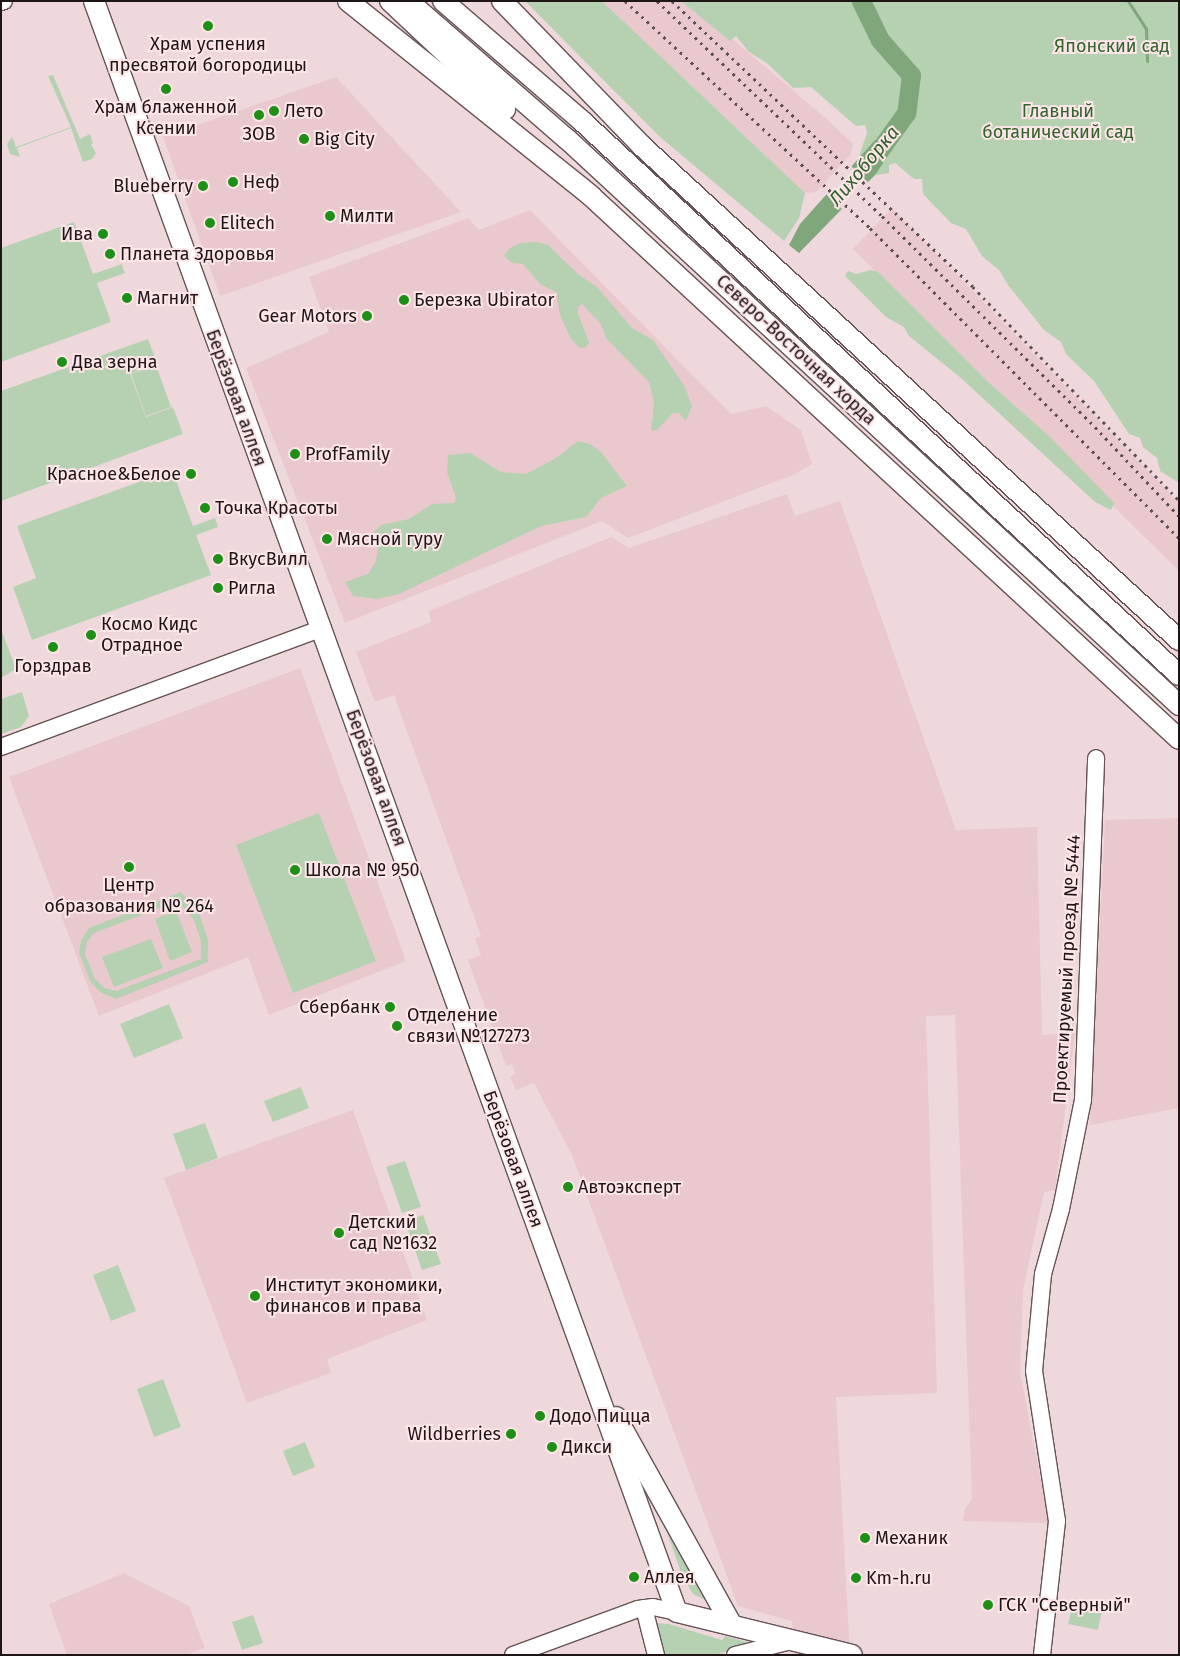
<!DOCTYPE html>
<meta charset="utf-8">
<style>
body{margin:0}
#map{position:relative;width:1180px;height:1656px;overflow:hidden;background:#efd8db;font-family:"Fira Sans",sans-serif}
div>[style]{position:absolute}
[style*='--x']{left:calc(var(--x)*1px);top:calc(var(--y)*1px);width:calc(var(--w)*1px);rotate:calc(var(--a)*1deg)}
.built>*{inset:0;background:#e9c9cd}
.green>*{inset:0;background:#b6d1b2}
.water>*{inset:0;background:#80a67c}
.pier>*{inset:0;background:#efd8db}
.stream>*{height:3px;margin:-1.5px;padding:0 1.5px;transform-origin:1.5px;border-radius:1.5px;background:#80a67c}
.river>*{height:19px;margin:-9.5px;padding:0 9.5px;transform-origin:9.5px;border-radius:9.5px;background:#80a67c}
.roads{filter:drop-shadow(1px 0 #665355) drop-shadow(-1px 0 #665355) drop-shadow(0 1px #665355) drop-shadow(0 -1px #665355)}
.minor>*{height:16px;margin:-8px;padding:0 8px;transform-origin:8px;border-radius:8px;background:#fff}
.major>*{height:20px;margin:-10px;padding:0 10px;transform-origin:10px;border-radius:10px;background:#fff}
.rail>*{height:3px;margin-top:-1.5px;transform-origin:0;background:repeating-linear-gradient(90deg,#5c4f51 0 2.5px,transparent 0 7.5px)}
.dots>*{width:14px;height:14px;translate:-50% -50%;box-sizing:border-box;border:2px solid #fde5e8;border-radius:50%}
span{translate:-50% -50%;white-space:nowrap;text-align:center;line-height:1.15;-webkit-text-stroke:4px #fde5e8;paint-order:stroke}
.poi-label{font-size:18px;color:#1d1516}
.left{translate:0 -50%;text-align:left}
.right{translate:-100% -50%;text-align:right}
.park-label{font-size:18px;color:#32652d}
.street-label{font-size:18px;color:#1d1516}
.water-label{font-size:19px;color:#2d6129;font-style:italic}
.frame{position:absolute;inset:0;border:2px solid #1d1516;pointer-events:none}
</style>
<div id="map">
<div class="built">
<i style="clip-path:polygon(602px 1px,688px 1px,829px 121px,853px 144px,851px 154px,816px 192px,805px 193px)"></i>
<i style="clip-path:polygon(336px 77px,461px 212px,220px 296px,163px 137px)"></i>
<i style="clip-path:polygon(892px 208px,1179px 503px,1179px 571px,853px 249px)"></i>
<i style="clip-path:polygon(530px 210px,731px 414px,766px 406px,801px 430px,812px 464px,793px 475px,628px 538px,602px 521px,345px 623px,246px 368px,329px 332px,309px 277px,468px 218px,479px 230px)"></i>
<i style="clip-path:polygon(787px 494px,795px 516px,840px 501px,956px 830px,1037px 827px,1042px 1035px,1075px 1033px,1055px 1190px,1044px 1192px,1023px 1290px,1020px 1372px,1049px 1523px,963px 1521px,965px 1509px,972px 1499px,955px 1015px,926px 1016px,937px 1393px,836px 1397px,850px 1655px,795px 1655px,792px 1621px,738px 1606px,572px 1155px,534px 1083px,516px 1090px,510px 1077px,515px 1074px,512px 1064px,506px 1066px,468px 960px,481px 955px,475px 939px,481px 936px,394px 695px,375px 702px,356px 652px,431px 622px,429px 611px,611px 537px,629px 548px)"></i>
<i style="clip-path:polygon(300px 668px,406px 961px,269px 1015px,248px 957px,99px 1016px,9px 777px)"></i>
<i style="clip-path:polygon(1179px 818px,1179px 1108px,1090px 1125px,1105px 820px)"></i>
<i style="clip-path:polygon(353px 1110px,427px 1320px,327px 1359px,331px 1373px,247px 1403px,164px 1178px)"></i>
<i style="clip-path:polygon(124px 1573px,189px 1606px,205px 1648px,186px 1655px,67px 1655px,49px 1604px)"></i>
</div>
<div class="green">
<i style="clip-path:polygon(525px 1px,602px 1px,805px 193px,799px 218px,784px 241px,660px 137px)"></i>
<i style="clip-path:polygon(681px 1px,1179px 1px,1179px 483px,1160px 471px,1157px 458px,1143px 447px,1140px 438px,1129px 434px,1094px 381px,1066px 354px,1061px 342px,1044px 330px,1008px 285px,999px 270px,982px 256px,966px 229px,951px 223px,923px 194px,922px 179px,914px 179px,895px 163px,889px 165px,889px 173px,877px 175px,858px 159px,867px 133px,865px 125px,856px 126px,811px 87px,793px 88px,768px 64px,749px 52px,736px 36px,730px 41px)"></i>
<i style="clip-path:polygon(53px 75px,80px 139px,90px 134px,93px 143px,91px 145px,96px 153px,92px 159px,83px 162px,71px 128px,17px 148px,20px 157px,10px 154px,7px 144px,12px 137px,16px 147px,71px 127px,48px 76px)"></i>
<i style="clip-path:polygon(74px 222px,93px 274px,122px 264px,123px 268px,125px 273px,97px 283px,111px 322px,1px 362px,1px 248px)"></i>
<i style="clip-path:polygon(537px 242px,548px 245px,578px 274px,597px 287px,632px 328px,653px 340px,684px 385px,692px 406px,686px 421px,679px 413px,673px 413px,657px 430px,651px 431px,654px 403px,649px 382px,607px 339px,600px 323px,582px 304px,578px 307px,578px 313px,589px 343px,586px 347px,580px 348px,571px 339px,560px 315px,556px 292px,541px 285px,523px 264px,512px 263px,504px 256px,510px 248px,520px 243px)"></i>
<i style="clip-path:polygon(871px 270px,878px 272px,987px 381px,1049px 436px,1114px 503px,1111px 510px,1095px 502px,961px 378px,909px 336px,904px 327px,886px 317px,845px 276px,848px 271px,856px 274px)"></i>
<i style="clip-path:polygon(148px 339px,157px 363px,130px 374px,146px 417px,173px 407px,183px 434px,1px 501px,1px 391px)"></i>
<i style="clip-path:polygon(156px 365px,171px 407px,146px 416px,131px 374px)"></i>
<i style="clip-path:polygon(578px 441px,590px 444px,601px 452px,627px 486px,601px 498px,586px 517px,541px 526px,399px 594px,377px 599px,353px 596px,345px 582px,368px 574px,376px 561px,378px 548px,373px 533px,381px 525px,409px 519px,432px 504px,454px 503px,456px 498px,447px 472px,448px 455px,470px 453px,501px 472px,526px 474px,556px 458px)"></i>
<i style="clip-path:polygon(172px 470px,193px 526px,215px 518px,218px 527px,196px 535px,211px 575px,32px 640px,13px 587px,36px 578px,17px 526px)"></i>
<i style="clip-path:polygon(1px 629px,16px 669px,1px 678px)"></i>
<i style="clip-path:polygon(22px 692px,29px 716px,21px 727px,1px 734px,1px 699px)"></i>
<i style="clip-path:polygon(319px 813px,376px 961px,293px 993px,236px 845px)"></i>
<i style="clip-path:polygon(evenodd,181px 892px,200px 916px,208px 940px,208px 962px,116px 999px,102px 993px,91px 983px,79px 953px,81px 940px,89px 928px,181px 892px,178px 901px,194px 920px,201px 941px,201px 959px,116px 991px,105px 988px,95px 979px,85px 954px,87px 942px,94px 933px,178px 901px)"></i>
<i style="clip-path:polygon(176px 911px,192px 952px,170px 961px,155px 919px)"></i>
<i style="clip-path:polygon(151px 939px,163px 968px,114px 987px,102px 957px)"></i>
<i style="clip-path:polygon(169px 1004px,183px 1038px,134px 1058px,120px 1024px)"></i>
<i style="clip-path:polygon(301px 1087px,309px 1108px,273px 1122px,264px 1101px)"></i>
<i style="clip-path:polygon(205px 1123px,218px 1158px,186px 1170px,173px 1134px)"></i>
<i style="clip-path:polygon(405px 1161px,421px 1207px,402px 1213px,386px 1167px)"></i>
<i style="clip-path:polygon(423px 1215px,441px 1264px,422px 1270px,405px 1221px)"></i>
<i style="clip-path:polygon(118px 1265px,136px 1311px,111px 1321px,93px 1275px)"></i>
<i style="clip-path:polygon(163px 1379px,181px 1427px,154px 1437px,137px 1389px)"></i>
<i style="clip-path:polygon(305px 1442px,315px 1467px,293px 1476px,283px 1451px)"></i>
<i style="clip-path:polygon(661px 1515px,711px 1602px,693px 1594px,682px 1575px)"></i>
<i style="clip-path:polygon(1073px 1603px,1102px 1609px,1098px 1630px,1068px 1624px)"></i>
<i style="clip-path:polygon(253px 1615px,263px 1643px,242px 1650px,232px 1622px)"></i>
<i style="clip-path:polygon(656px 1623px,669px 1624px,722px 1640px,725px 1636px,747px 1642px,747px 1646px,714px 1655px,663px 1655px)"></i>
</div>
<div class="water">
<i style="clip-path:polygon(875px 140px,890px 152px,876px 174px,799px 253px,789px 245px,800px 224px)"></i>
</div>
<div class="pier">
<i style="clip-path:polygon(850px 165px,870px 184px,845px 212px,825px 193px)"></i>
</div>
<div class="stream">
<i style="--x:1128;--y:1;--w:33;--a:57"></i>
<i style="--x:1146;--y:29;--w:32;--a:88"></i>
</div>
<div class="river">
<i style="--x:861;--y:1;--w:43;--a:64"></i>
<i style="--x:880;--y:40;--w:47;--a:48.5"></i>
<i style="--x:911;--y:75;--w:38;--a:97"></i>
<i style="--x:906;--y:113;--w:65;--a:125.6"></i>
</div>
<div class="roads">
<div class="minor">
<i style="--x:1;--y:2;--w:3;--a:-18"></i>
<i style="--x:1;--y:747;--w:343;--a:-20.3"></i>
<i style="--x:644;--y:1608;--w:49;--a:75.7"></i>
<i style="--x:513;--y:1655;--w:133;--a:-20.2"></i>
<i style="--x:638;--y:1609;--w:15;--a:-8"></i>
<i style="--x:653;--y:1607;--w:25;--a:12"></i>
<i style="--x:735;--y:1655;--w:58;--a:-14"></i>
<i style="--x:1042;--y:1655;--w:135;--a:-83.6"></i>
<i style="--x:1057;--y:1521;--w:152;--a:-98.7"></i>
<i style="--x:1034;--y:1371;--w:97;--a:-84.7"></i>
<i style="--x:1043;--y:1274;--w:67;--a:-74.5"></i>
<i style="--x:1061;--y:1209;--w:111;--a:-78.6"></i>
<i style="--x:1083;--y:1100;--w:342;--a:-87.8"></i>
</div>
<div class="major">
<i style="--x:94;--y:1;--w:1713;--a:70.11"></i>
<i style="--x:677;--y:1612;--w:180;--a:13.8"></i>
<i style="--x:348;--y:1;--w:312;--a:38.7"></i>
<i style="--x:591;--y:196;--w:800;--a:42.72"></i>
<i style="--x:390;--y:1;--w:158;--a:43.2"></i>
<i style="--x:408;--y:1;--w:211;--a:41"></i>
<i style="--x:567;--y:139;--w:834;--a:42.76"></i>
<i style="--x:443;--y:1;--w:185;--a:40.8"></i>
<i style="--x:583;--y:122;--w:813;--a:42.86"></i>
<i style="--x:502;--y:1;--w:202;--a:46"></i>
<i style="--x:642;--y:146;--w:730;--a:42.61"></i>
<i style="--x:616;--y:1417;--w:237;--a:60.9"></i>
</div>
</div>
<div class="rail">
<i style="--x:625;--y:1;--w:334;--a:42.8"></i>
<i style="--x:870;--y:228;--w:438;--a:45.1"></i>
<i style="--x:657;--y:1;--w:311;--a:43.7"></i>
<i style="--x:882;--y:216;--w:300;--a:44.7"></i>
<i style="--x:1095;--y:427;--w:122;--a:46.7"></i>
<i style="--x:672;--y:1;--w:415;--a:43.5"></i>
<i style="--x:973;--y:287;--w:296;--a:46"></i>
</div>
<div class="dots">
<i style="left:208px;top:26px;background:#1e8f17"></i>
<i style="left:166px;top:89px;background:#1e8f17"></i>
<i style="left:274px;top:111px;background:#1e8f17"></i>
<i style="left:259px;top:115px;background:#1e8f17"></i>
<i style="left:304px;top:139px;background:#1e8f17"></i>
<i style="left:233px;top:182px;background:#1e8f17"></i>
<i style="left:203px;top:186px;background:#1e8f17"></i>
<i style="left:330px;top:216px;background:#1e8f17"></i>
<i style="left:210px;top:223px;background:#1e8f17"></i>
<i style="left:103px;top:234px;background:#1e8f17"></i>
<i style="left:110px;top:254px;background:#1e8f17"></i>
<i style="left:127px;top:298px;background:#1e8f17"></i>
<i style="left:404px;top:300px;background:#1e8f17"></i>
<i style="left:367px;top:316px;background:#1e8f17"></i>
<i style="left:62px;top:362px;background:#1e8f17"></i>
<i style="left:295px;top:454px;background:#1e8f17"></i>
<i style="left:191px;top:474px;background:#1e8f17"></i>
<i style="left:205px;top:508px;background:#1e8f17"></i>
<i style="left:327px;top:539px;background:#1e8f17"></i>
<i style="left:218px;top:559px;background:#1e8f17"></i>
<i style="left:218px;top:588px;background:#1e8f17"></i>
<i style="left:91px;top:635px;background:#1e8f17"></i>
<i style="left:53px;top:647px;background:#1e8f17"></i>
<i style="left:129px;top:867px;background:#1e8f17"></i>
<i style="left:295px;top:870px;background:#1e8f17"></i>
<i style="left:390px;top:1007px;background:#1e8f17"></i>
<i style="left:397px;top:1026px;background:#1e8f17"></i>
<i style="left:568px;top:1187px;background:#1e8f17"></i>
<i style="left:339px;top:1233px;background:#1e8f17"></i>
<i style="left:255px;top:1296px;background:#1e8f17"></i>
<i style="left:540px;top:1416px;background:#1e8f17"></i>
<i style="left:511px;top:1434px;background:#1e8f17"></i>
<i style="left:552px;top:1447px;background:#1e8f17"></i>
<i style="left:865px;top:1538px;background:#1e8f17"></i>
<i style="left:634px;top:1577px;background:#1e8f17"></i>
<i style="left:856px;top:1578px;background:#1e8f17"></i>
<i style="left:988px;top:1605px;background:#1e8f17"></i>
</div>
<div class="poi-label">
<span style="left:208px;top:55px">Храм успения<br>пресвятой богородицы</span>
<span style="left:166px;top:118px">Храм блаженной<br>Ксении</span>
<span class="left" style="left:284px;top:111px">Лето</span>
<span style="left:259px;top:134px">ЗОВ</span>
<span class="left" style="left:314px;top:139px">Big City</span>
<span class="left" style="left:243px;top:182px">Неф</span>
<span class="right" style="left:193px;top:186px">Blueberry</span>
<span class="left" style="left:340px;top:216px">Милти</span>
<span class="left" style="left:220px;top:223px">Elitech</span>
<span class="right" style="left:93px;top:234px">Ива</span>
<span class="left" style="left:120px;top:254px">Планета Здоровья</span>
<span class="left" style="left:137px;top:298px">Магнит</span>
<span class="left" style="left:414px;top:300px">Березка Ubirator</span>
<span class="right" style="left:357px;top:316px">Gear Motors</span>
<span class="left" style="left:72px;top:362px">Два зерна</span>
<span class="left" style="left:305px;top:454px">ProfFamily</span>
<span class="right" style="left:181px;top:474px">Красное&amp;Белое</span>
<span class="left" style="left:215px;top:508px">Точка Красоты</span>
<span class="left" style="left:337px;top:539px">Мясной гуру</span>
<span class="left" style="left:228px;top:559px">ВкусВилл</span>
<span class="left" style="left:228px;top:588px">Ригла</span>
<span class="left" style="left:101px;top:635px">Космо Кидс<br>Отрадное</span>
<span style="left:53px;top:666px">Горздрав</span>
<span class="left" style="left:305px;top:870px">Школа № 950</span>
<span style="left:129px;top:896px">Центр<br>образования № 264</span>
<span class="right" style="left:380px;top:1007px">Сбербанк</span>
<span class="left" style="left:407px;top:1026px">Отделение<br>связи №127273</span>
<span class="left" style="left:578px;top:1187px">Автоэксперт</span>
<span class="left" style="left:349px;top:1233px">Детский<br>сад №1632</span>
<span class="left" style="left:265px;top:1296px">Институт экономики,<br>финансов и права</span>
<span class="left" style="left:550px;top:1416px">Додо Пицца</span>
<span class="right" style="left:501px;top:1434px">Wildberries</span>
<span class="left" style="left:562px;top:1447px">Дикси</span>
<span class="left" style="left:875px;top:1538px">Механик</span>
<span class="left" style="left:644px;top:1577px">Аллея</span>
<span class="left" style="left:866px;top:1578px">Km-h.ru</span>
<span class="left" style="left:998px;top:1605px">ГСК "Северный"</span>
</div>
<div class="park-label">
<span style="left:1112px;top:46px">Японский сад</span>
<span style="left:1058px;top:122px">Главный<br>ботанический сад</span>
</div>
<div class="street-label">
<span style="left:796px;top:350px;rotate:43deg">Северо-Восточная хорда</span>
<span style="left:236px;top:398px;rotate:70deg">Берёзовая аллея</span>
<span style="left:376px;top:778px;rotate:70deg">Берёзовая аллея</span>
<span style="left:1067px;top:969px;rotate:-87deg">Проектируемый проезд № 5444</span>
<span style="left:513px;top:1159px;rotate:70deg">Берёзовая аллея</span>
</div>
<div class="water-label">
<span style="left:864px;top:166px;rotate:-50deg">Лихоборка</span>
</div>
<div class="frame"></div>
</div>
